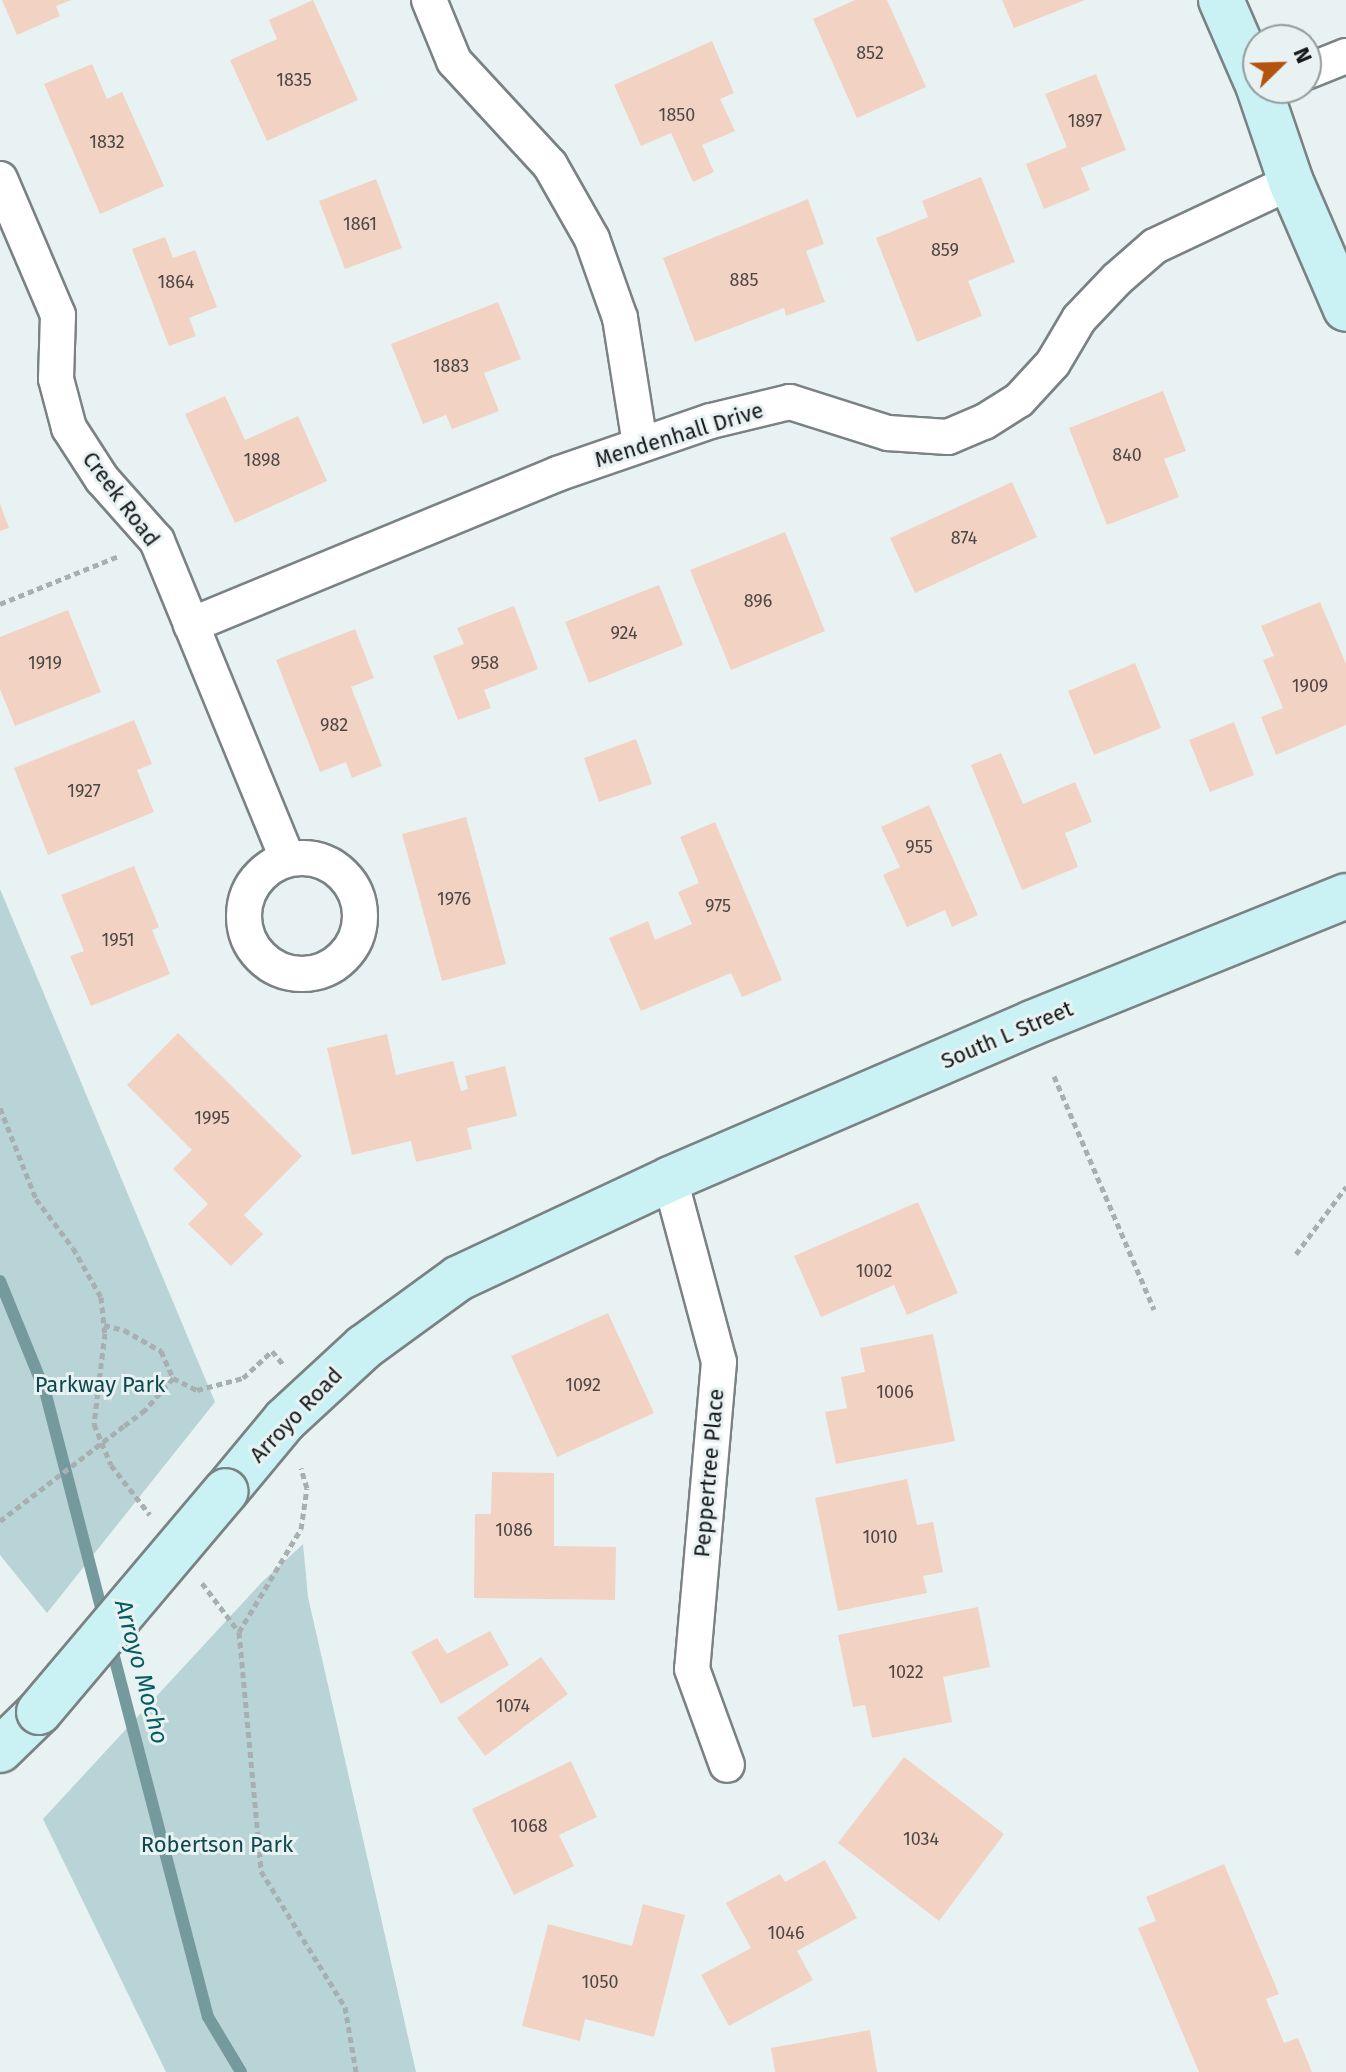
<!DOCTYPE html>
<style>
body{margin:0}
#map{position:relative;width:1346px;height:2072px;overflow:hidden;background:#e8f2f2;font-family:"Fira Sans",sans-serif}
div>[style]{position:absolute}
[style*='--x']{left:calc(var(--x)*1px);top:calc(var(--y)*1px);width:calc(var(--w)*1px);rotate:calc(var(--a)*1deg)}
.green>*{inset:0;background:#b9d4d6}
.stream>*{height:12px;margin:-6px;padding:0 6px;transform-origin:6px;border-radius:6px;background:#759a9d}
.building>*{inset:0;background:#f2d3c3}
.path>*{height:5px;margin-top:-2.5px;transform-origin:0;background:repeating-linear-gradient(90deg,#a8afb0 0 6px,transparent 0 10px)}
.roads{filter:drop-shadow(2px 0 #7a8283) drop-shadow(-2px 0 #7a8283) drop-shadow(0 2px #7a8283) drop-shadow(0 -2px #7a8283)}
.street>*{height:34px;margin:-17px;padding:0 17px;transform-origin:17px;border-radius:17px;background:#fff}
.street>.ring{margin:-17px;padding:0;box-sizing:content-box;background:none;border:34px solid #fff;border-radius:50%}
.secondary>*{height:44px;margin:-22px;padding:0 22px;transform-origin:22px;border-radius:22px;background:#caf2f5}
.path-bridge>*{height:5px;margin-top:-2.5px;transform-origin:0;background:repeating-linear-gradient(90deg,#a8afb0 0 6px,transparent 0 10px)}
.bridges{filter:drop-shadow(2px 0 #7a8283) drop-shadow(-2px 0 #7a8283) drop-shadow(0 2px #7a8283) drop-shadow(0 -2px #7a8283)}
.secondary-bridge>*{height:44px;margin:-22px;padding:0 22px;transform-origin:22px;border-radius:22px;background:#caf2f5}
span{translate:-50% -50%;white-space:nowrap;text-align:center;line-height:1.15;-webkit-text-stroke:6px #e8f2f2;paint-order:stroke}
.number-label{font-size:18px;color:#4c4744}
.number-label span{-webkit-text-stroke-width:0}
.street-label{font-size:22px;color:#151819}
.park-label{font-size:22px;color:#0f494d}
.water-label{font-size:24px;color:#065b60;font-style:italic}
.north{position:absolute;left:1242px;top:24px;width:80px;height:80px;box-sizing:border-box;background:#e8f2f2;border:2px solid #949b9b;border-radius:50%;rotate:67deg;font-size:22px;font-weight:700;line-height:32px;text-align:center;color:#151819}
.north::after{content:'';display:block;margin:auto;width:28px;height:36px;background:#b35310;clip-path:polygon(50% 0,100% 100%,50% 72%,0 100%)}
</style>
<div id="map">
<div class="green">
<i style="clip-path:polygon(0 889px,215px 1402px,47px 1613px,0 1555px)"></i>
<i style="clip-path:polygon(303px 1544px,308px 1597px,416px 2072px,166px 2072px,43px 1819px,262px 1582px)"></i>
</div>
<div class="stream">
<i style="--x:0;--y:1281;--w:119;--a:67.8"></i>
<i style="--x:45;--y:1391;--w:236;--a:75.5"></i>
<i style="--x:111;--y:1645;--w:384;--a:75.4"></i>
<i style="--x:208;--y:2017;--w:64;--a:59"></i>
</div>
<div class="building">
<i style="clip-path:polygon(2px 0,71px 0,56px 6px,60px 16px,17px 35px)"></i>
<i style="clip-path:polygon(313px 0,358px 100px,267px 141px,230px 60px,277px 39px,269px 20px)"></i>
<i style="clip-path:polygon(855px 0,887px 0,926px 87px,857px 118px,813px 19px)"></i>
<i style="clip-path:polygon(1002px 0,1085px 0,1014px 28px)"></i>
<i style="clip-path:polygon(712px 41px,734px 93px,720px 99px,735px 131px,702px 145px,714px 172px,693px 182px,671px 133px,641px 146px,614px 85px)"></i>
<i style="clip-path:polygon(92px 64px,107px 99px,122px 92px,164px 186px,100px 214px,44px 84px)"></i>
<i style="clip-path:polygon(1096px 74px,1126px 150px,1081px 168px,1090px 190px,1044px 209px,1026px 164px,1067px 147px,1045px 94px)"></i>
<i style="clip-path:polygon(981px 177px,1015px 262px,968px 281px,982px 316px,917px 342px,876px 238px,928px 217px,922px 201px)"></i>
<i style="clip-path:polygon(376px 179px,402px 248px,345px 269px,319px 201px)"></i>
<i style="clip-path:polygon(808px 199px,824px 244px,806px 251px,825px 302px,786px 316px,784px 308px,695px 342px,663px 258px)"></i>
<i style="clip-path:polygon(165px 237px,173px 258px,195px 250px,217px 307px,189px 318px,196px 336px,169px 346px,132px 249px)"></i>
<i style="clip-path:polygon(498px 302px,521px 359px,484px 373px,499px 411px,452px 429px,446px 415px,423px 424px,391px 344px)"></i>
<i style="clip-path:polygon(1163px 391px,1186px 451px,1164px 459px,1179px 497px,1107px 525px,1069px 428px)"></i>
<i style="clip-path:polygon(225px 396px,245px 440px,298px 416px,327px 481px,235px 523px,185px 414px)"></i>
<i style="clip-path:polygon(1012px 482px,1037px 537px,915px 593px,890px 538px)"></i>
<i style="clip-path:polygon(0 504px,9px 528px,0 531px)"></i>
<i style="clip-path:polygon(785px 532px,825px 631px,731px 670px,690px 570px)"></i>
<i style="clip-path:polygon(659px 585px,683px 645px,589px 683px,565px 622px)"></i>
<i style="clip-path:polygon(1320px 602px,1346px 664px,1346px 725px,1276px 755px,1261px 717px,1283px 708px,1263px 660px,1274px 656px,1261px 626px)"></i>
<i style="clip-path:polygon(514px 606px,538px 669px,484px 690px,491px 708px,458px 720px,433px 656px,464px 644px,457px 628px)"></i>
<i style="clip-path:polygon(68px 610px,101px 692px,15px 726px,0 689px,0 637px)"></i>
<i style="clip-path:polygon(355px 629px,374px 678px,351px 687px,382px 766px,352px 778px,346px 762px,320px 772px,276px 660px)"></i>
<i style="clip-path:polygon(1135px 663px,1161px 728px,1094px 755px,1068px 691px)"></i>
<i style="clip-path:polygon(134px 720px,152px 764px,137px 770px,154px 812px,48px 855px,14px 768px)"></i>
<i style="clip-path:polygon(1234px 722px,1254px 775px,1210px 792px,1189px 740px)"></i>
<i style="clip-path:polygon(636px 739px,652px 784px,599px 802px,584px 758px)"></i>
<i style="clip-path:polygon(1001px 753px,1023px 804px,1075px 782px,1092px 822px,1065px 833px,1078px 867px,1022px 890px,971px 765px)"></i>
<i style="clip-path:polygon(929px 805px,978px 915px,952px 927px,945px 910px,907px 927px,883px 875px,900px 867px,881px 827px)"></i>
<i style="clip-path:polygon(466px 817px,506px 964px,442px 981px,402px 834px)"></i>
<i style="clip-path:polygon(715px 822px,782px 980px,742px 997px,731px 973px,641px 1011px,609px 938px,648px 921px,655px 940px,692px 924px,678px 892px,699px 883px,680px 837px)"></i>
<i style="clip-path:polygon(134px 866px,159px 927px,152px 930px,170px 974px,91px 1006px,70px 956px,84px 951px,61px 895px)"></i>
<i style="clip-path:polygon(178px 1033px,302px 1156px,244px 1215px,263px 1234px,231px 1266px,188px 1224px,208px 1204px,173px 1169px,192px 1150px,127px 1085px)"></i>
<i style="clip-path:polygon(387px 1034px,396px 1075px,453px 1061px,461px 1091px,468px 1089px,465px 1076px,505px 1066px,517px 1116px,467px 1128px,472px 1149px,416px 1162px,411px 1141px,352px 1155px,327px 1048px)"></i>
<i style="clip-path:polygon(918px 1202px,958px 1293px,907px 1315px,894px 1285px,821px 1317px,794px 1256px)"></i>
<i style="clip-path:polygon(608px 1313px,654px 1413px,557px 1457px,511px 1356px)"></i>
<i style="clip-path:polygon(933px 1334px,955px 1441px,836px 1464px,825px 1412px,847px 1408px,841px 1377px,865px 1372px,860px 1348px)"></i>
<i style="clip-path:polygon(492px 1472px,554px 1473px,554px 1546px,616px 1547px,615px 1600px,474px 1598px,475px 1514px,491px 1514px)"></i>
<i style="clip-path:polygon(907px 1479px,917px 1525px,933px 1522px,943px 1572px,923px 1576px,927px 1593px,838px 1611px,815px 1498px)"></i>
<i style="clip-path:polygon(978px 1607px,990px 1667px,943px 1677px,952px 1722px,872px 1738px,865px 1705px,853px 1707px,838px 1635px)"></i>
<i style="clip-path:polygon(490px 1631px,509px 1665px,441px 1704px,411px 1652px,437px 1638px,447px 1654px)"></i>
<i style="clip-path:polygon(541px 1657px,568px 1694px,485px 1756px,457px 1718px)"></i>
<i style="clip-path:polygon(904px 1757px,1004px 1834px,939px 1921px,838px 1843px)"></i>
<i style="clip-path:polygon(571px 1761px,597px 1817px,559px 1835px,574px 1866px,514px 1895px,472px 1809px)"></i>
<i style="clip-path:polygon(825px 1860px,857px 1918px,797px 1951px,813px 1980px,729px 2026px,701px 1975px,751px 1948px,726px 1903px,780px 1874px,785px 1882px)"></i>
<i style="clip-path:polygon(1224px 1864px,1279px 1994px,1266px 1999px,1284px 2043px,1298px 2038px,1312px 2072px,1199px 2072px,1138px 1928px,1156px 1921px,1146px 1897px)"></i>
<i style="clip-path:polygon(643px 1904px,685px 1915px,654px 2037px,585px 2019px,580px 2041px,522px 2026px,548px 1924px,632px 1946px)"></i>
<i style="clip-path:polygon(870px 2030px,877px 2072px,775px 2072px,771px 2048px)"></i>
</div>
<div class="path">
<i style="--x:0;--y:604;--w:128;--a:-22"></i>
<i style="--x:1054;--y:1076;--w:254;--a:66.8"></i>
<i style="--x:0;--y:1108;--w:98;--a:68.4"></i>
<i style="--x:36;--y:1199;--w:61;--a:52.9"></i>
<i style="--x:73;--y:1248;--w:56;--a:60.3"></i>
<i style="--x:101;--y:1297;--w:36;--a:84"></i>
<i style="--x:105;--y:1333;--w:92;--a:96.9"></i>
<i style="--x:94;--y:1424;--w:44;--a:67.5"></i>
<i style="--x:111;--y:1465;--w:63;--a:52"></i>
<i style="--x:1296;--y:1254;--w:84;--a:-53.3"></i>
<i style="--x:104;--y:1325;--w:21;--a:14"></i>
<i style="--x:124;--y:1330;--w:43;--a:29.6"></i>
<i style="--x:161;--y:1351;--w:30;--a:66"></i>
<i style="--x:173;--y:1378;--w:43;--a:131.2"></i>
<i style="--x:145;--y:1410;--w:26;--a:143"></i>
<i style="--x:173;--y:1378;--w:27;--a:27"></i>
<i style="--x:197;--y:1390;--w:48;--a:-14.6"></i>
<i style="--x:243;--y:1378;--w:40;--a:-43"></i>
<i style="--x:272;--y:1351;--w:17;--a:50"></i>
<i style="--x:202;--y:1583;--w:61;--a:52.9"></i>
<i style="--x:239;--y:1632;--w:240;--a:84.7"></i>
<i style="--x:261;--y:1871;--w:160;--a:58.3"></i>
<i style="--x:345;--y:2007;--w:66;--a:80.4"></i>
<i style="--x:239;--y:1632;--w:120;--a:-59"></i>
<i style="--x:301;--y:1529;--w:41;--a:-81.7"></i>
<i style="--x:307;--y:1488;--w:21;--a:-107"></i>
</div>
<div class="roads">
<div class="street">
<i style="--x:429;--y:0;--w:66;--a:67.7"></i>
<i style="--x:454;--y:61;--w:142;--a:47.3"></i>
<i style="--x:550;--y:165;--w:85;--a:60.4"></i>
<i style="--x:592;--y:239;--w:84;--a:70.5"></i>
<i style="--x:620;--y:318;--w:128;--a:81"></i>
<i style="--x:1306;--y:72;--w:43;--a:-21.8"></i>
<i style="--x:0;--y:179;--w:148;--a:66.9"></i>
<i style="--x:58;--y:315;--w:64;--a:91.8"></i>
<i style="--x:56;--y:379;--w:51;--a:75.1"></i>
<i style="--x:69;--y:428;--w:61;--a:57.1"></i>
<i style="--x:102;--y:479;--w:83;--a:48.4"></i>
<i style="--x:157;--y:541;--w:343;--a:67.7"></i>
<i style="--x:191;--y:625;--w:396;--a:-22.4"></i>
<i style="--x:557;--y:474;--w:163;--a:-19"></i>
<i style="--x:711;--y:421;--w:81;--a:-13.5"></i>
<i style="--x:790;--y:402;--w:103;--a:17.6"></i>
<i style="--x:888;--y:433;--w:60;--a:3.8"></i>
<i style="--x:948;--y:437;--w:39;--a:-23"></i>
<i style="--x:984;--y:422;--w:41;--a:-32.2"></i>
<i style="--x:1019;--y:400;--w:50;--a:-47.4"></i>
<i style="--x:1053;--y:363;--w:51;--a:-59.4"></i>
<i style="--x:1079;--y:319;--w:55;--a:-46.5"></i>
<i style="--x:1117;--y:279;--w:50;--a:-41"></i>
<i style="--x:1155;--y:246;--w:150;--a:-25.2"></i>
<i class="ring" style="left:244px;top:858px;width:82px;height:82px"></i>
<i style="--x:670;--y:1179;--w:189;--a:75"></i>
<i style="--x:719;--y:1362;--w:308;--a:95"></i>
<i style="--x:692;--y:1669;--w:102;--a:70"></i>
</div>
<div class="secondary">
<i style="--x:1221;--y:0;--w:93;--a:66.5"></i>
<i style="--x:1259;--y:88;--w:99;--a:71.2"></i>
<i style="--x:1291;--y:182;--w:138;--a:66.6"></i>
<i style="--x:226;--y:1491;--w:92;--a:-50.3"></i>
<i style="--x:285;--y:1420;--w:108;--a:-42.7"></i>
<i style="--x:364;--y:1347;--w:117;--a:-36"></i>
<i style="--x:459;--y:1278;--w:233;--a:-25.1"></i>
<i style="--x:670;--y:1179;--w:394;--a:-23.3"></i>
<i style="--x:1032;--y:1023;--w:339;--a:-22"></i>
<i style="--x:0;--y:1750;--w:54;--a:-44.3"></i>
</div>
</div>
<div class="path-bridge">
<i style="--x:0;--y:1521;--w:156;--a:-37.5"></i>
</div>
<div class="bridges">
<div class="secondary-bridge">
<i style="--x:39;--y:1712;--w:289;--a:-49.8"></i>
</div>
</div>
<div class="number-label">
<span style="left:870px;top:53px">852</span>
<span style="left:294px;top:80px">1835</span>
<span style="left:677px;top:115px">1850</span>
<span style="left:1085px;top:121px">1897</span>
<span style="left:107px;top:142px">1832</span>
<span style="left:360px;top:224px">1861</span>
<span style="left:945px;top:250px">859</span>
<span style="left:744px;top:280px">885</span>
<span style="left:176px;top:282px">1864</span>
<span style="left:451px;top:366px">1883</span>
<span style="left:1127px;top:455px">840</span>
<span style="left:262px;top:460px">1898</span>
<span style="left:964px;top:538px">874</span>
<span style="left:758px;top:601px">896</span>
<span style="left:624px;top:633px">924</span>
<span style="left:45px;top:663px">1919</span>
<span style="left:485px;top:663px">958</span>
<span style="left:1310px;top:686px">1909</span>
<span style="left:334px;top:725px">982</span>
<span style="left:84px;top:791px">1927</span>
<span style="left:919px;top:847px">955</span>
<span style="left:454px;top:899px">1976</span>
<span style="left:718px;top:906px">975</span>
<span style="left:118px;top:940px">1951</span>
<span style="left:212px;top:1118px">1995</span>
<span style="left:874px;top:1271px">1002</span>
<span style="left:583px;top:1385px">1092</span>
<span style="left:895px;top:1392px">1006</span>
<span style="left:514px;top:1530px">1086</span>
<span style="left:880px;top:1537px">1010</span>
<span style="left:906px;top:1672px">1022</span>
<span style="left:513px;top:1706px">1074</span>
<span style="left:529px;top:1826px">1068</span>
<span style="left:921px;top:1839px">1034</span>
<span style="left:786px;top:1933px">1046</span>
<span style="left:600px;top:1982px">1050</span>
</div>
<div class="street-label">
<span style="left:679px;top:435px;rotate:-17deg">Mendenhall Drive</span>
<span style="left:121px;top:499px;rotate:53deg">Creek Road</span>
<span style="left:1007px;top:1035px;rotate:-23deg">South L Street</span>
<span style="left:296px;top:1415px;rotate:-46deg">Arroyo Road</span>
<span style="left:709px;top:1473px;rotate:-85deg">Peppertree Place</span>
</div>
<div class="park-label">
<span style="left:100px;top:1385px">Parkway Park</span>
<span style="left:217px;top:1845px">Robertson Park</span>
</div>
<div class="water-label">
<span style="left:141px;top:1672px;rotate:75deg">Arroyo Mocho</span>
</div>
<div class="north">N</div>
</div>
